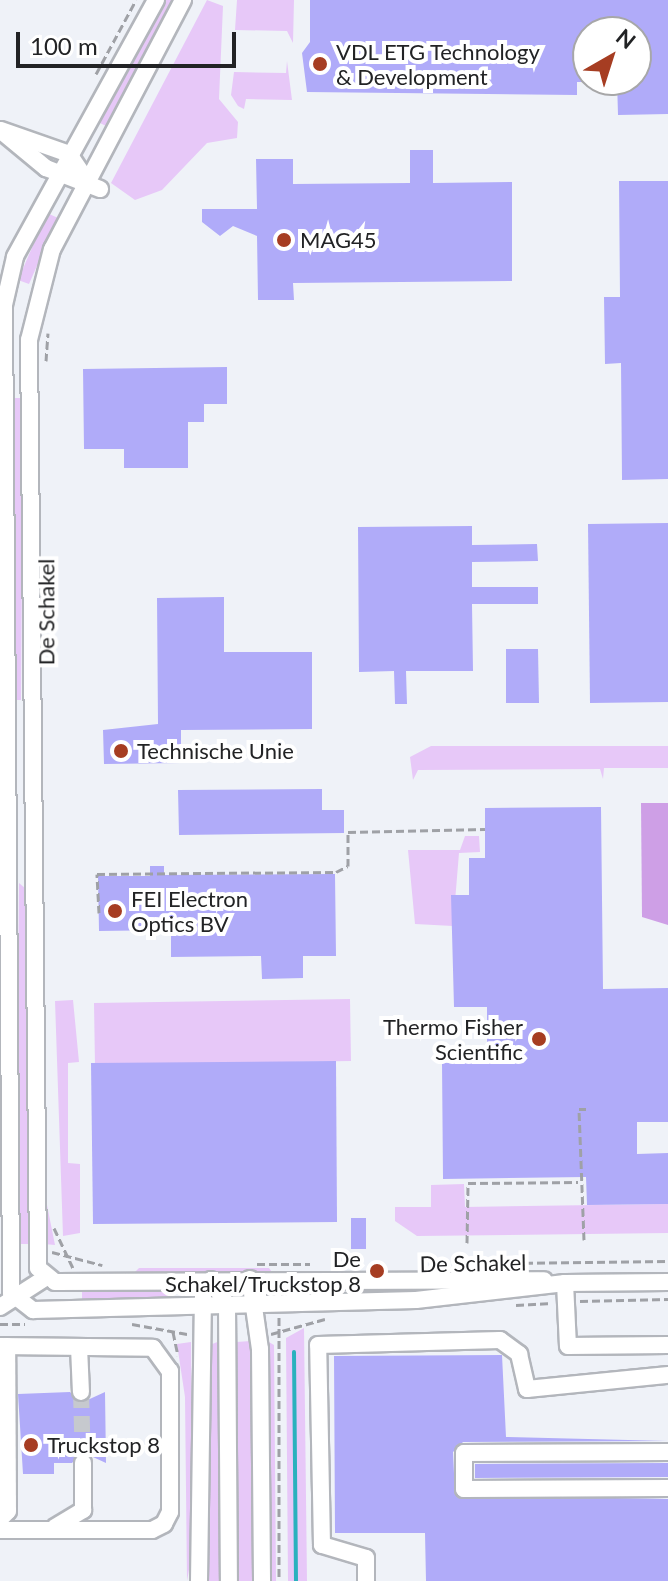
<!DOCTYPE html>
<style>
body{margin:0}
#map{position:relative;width:668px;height:1581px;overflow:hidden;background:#eff2f8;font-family:Lato,sans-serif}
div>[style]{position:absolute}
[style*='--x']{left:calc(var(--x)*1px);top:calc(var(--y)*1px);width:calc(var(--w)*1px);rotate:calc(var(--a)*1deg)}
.green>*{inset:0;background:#e7c8f8}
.forest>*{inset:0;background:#ce9fe6}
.stream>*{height:4px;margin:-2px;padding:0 2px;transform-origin:2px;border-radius:2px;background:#2ab1be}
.building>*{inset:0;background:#b0abf9}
.minor-tunnel>*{height:16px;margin-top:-8px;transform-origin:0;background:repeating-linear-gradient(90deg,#c6c9ce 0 16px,transparent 0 24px)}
.path>*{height:3px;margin-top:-1.5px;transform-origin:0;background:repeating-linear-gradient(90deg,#9fa1a6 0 8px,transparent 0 12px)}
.roads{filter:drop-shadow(2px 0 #b3b6bc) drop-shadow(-2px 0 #b3b6bc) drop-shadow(0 2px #b3b6bc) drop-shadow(0 -2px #b3b6bc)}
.minor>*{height:16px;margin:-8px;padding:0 8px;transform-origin:8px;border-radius:8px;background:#fff}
.dots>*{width:22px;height:22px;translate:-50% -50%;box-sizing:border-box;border:4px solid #fff;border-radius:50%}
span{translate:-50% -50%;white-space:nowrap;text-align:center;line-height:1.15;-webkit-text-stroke:8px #fff;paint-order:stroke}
.poi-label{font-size:22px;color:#222325}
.left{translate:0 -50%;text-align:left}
.right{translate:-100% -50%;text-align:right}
.street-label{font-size:22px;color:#222325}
.north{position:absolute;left:572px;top:16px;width:80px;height:80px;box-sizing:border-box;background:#fff;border:2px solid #a7a7a8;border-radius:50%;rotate:39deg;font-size:22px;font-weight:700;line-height:32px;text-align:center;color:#222325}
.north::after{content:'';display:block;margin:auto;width:28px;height:36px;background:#a63d22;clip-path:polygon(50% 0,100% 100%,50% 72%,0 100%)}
.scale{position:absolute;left:16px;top:32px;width:220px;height:36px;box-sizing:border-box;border:4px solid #222325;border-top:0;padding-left:10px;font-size:24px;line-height:28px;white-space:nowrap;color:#222325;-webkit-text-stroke:6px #fff;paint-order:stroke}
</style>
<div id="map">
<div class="green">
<i style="clip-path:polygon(161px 0,174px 0,108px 127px,98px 122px)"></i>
<i style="clip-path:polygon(207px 0,223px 6px,219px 99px,238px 122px,237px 138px,207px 143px,162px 190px,135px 200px,111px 183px)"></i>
<i style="clip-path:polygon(237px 0,294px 0,293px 43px,287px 31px,235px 30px)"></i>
<i style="clip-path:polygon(287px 61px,292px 100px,246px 99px,244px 109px,238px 106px,231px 95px,234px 72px,286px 73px)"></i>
<i style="clip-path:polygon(47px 213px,58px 218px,29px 284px,18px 280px)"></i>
<i style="clip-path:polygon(10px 398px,23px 398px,21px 700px,15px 700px)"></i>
<i style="clip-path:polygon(431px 746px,668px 746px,668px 768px,604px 768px,603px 779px,600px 769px,418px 770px,413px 780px,410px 757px)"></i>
<i style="clip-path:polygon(465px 836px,479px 836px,480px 852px,459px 853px,453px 926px,415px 924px,408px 850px,460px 850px)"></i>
<i style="clip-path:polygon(19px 883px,26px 889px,29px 1244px,16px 1244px)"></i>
<i style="clip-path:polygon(350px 999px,351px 1061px,95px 1065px,94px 1003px)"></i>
<i style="clip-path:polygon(73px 1000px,79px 1062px,68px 1063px,68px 1163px,80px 1164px,80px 1233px,63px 1236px,55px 1001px)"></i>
<i style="clip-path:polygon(42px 1007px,47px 1205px,55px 1245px,44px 1244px)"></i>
<i style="clip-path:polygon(464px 1184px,465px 1207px,668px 1204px,668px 1233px,417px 1236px,395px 1221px,395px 1207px,431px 1207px,431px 1185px)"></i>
<i style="clip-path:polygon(139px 1268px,269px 1268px,274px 1275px,134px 1273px)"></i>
<i style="clip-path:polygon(170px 1288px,171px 1301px,82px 1302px,82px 1289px)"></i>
<i style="clip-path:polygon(304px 1328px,307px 1581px,288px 1581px,286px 1338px)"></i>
<i style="clip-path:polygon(220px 1341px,222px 1581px,209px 1581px,207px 1346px)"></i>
<i style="clip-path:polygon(251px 1341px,254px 1581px,237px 1581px,236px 1342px)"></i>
<i style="clip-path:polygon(267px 1341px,274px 1345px,276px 1581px,269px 1581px)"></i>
<i style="clip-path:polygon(191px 1342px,193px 1547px,187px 1581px,185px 1397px,177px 1344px)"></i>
</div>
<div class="forest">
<i style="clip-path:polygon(641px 803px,668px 803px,668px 925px,642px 917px)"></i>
</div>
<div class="stream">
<i style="--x:294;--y:1352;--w:229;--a:89.5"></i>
</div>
<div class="building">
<i style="clip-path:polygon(310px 0,668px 0,668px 114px,618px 115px,617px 80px,636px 80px,636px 32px,588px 32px,588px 82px,577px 82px,577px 95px,307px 92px,302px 53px,310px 42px)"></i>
<i style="clip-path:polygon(410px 150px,433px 150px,433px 183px,512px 182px,512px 281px,293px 283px,294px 300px,258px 300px,257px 236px,233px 226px,220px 236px,202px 222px,202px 209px,257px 209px,256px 159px,293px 159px,293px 184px,410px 183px)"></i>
<i style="clip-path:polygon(619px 181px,668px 181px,668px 479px,622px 480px,621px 363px,605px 364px,604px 297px,620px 297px)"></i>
<i style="clip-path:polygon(227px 367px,227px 404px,204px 404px,204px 422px,188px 422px,188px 468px,124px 468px,124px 449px,84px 449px,83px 369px)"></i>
<i style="clip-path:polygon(668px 523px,668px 702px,590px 703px,588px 524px)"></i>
<i style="clip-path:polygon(472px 526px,472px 545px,537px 544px,538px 561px,472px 562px,472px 587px,538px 587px,538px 604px,472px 604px,473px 671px,406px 671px,407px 704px,395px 704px,394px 671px,359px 672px,358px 527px)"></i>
<i style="clip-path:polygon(224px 597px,224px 652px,312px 652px,312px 729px,181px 730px,181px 763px,104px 764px,103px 730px,158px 724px,157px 598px)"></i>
<i style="clip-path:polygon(506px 649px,538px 649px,539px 703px,506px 703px)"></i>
<i style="clip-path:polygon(322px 789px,322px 810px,344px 810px,344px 833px,179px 835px,178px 790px)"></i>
<i style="clip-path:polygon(601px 807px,603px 989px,668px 988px,668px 1122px,637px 1122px,637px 1154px,668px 1153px,668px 1204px,587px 1205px,586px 1177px,443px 1179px,442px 1063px,487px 1063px,487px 1007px,454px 1007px,451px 895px,469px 895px,469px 858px,485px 858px,485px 808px)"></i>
<i style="clip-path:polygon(150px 866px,164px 866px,164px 875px,335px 874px,336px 956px,303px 956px,303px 978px,262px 979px,261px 956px,171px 957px,171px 930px,99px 931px,98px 876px,150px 876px)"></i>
<i style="clip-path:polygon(336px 1061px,337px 1222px,93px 1224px,91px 1063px)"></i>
<i style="clip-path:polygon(351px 1218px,366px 1218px,366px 1249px,351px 1249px)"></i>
<i style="clip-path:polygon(502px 1355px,506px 1437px,668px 1441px,463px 1442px,453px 1452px,455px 1495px,668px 1499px,668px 1581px,426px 1581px,425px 1533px,335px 1533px,334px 1356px)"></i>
<i style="clip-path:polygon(70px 1392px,81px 1403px,105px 1392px,106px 1463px,82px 1452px,72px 1463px,54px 1463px,54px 1474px,23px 1474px,18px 1394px)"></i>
<i style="clip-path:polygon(668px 1463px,668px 1477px,475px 1478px,475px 1464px)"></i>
</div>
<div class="minor-tunnel">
<i style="--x:81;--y:1392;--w:71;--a:88.4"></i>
</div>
<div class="path">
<i style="--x:96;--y:74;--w:84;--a:-61.6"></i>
<i style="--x:46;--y:361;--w:28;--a:-86"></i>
<i style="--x:99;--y:913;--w:39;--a:-93"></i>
<i style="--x:97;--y:874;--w:239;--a:-0.5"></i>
<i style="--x:336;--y:872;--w:13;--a:-27"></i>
<i style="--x:348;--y:866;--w:34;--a:-90"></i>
<i style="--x:348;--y:832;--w:137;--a:-1.3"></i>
<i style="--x:54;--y:1228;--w:44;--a:64.6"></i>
<i style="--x:584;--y:1240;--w:131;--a:-92.2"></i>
<i style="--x:579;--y:1109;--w:7;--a:0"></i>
<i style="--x:467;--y:1243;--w:60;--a:-89"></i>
<i style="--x:468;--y:1183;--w:110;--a:-0.5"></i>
<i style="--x:52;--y:1252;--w:52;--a:14.6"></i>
<i style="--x:257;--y:1264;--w:53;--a:0"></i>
<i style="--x:429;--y:1264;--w:239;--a:-0.7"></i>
<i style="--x:580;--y:1301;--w:88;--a:-1.3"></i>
<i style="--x:516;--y:1305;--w:36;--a:-3"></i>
<i style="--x:279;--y:1317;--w:264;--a:90"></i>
<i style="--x:0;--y:1324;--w:25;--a:0"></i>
<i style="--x:132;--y:1324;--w:56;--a:10.3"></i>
<i style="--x:173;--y:1332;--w:24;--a:78"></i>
<i style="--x:271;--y:1334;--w:56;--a:-15.5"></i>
</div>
<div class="roads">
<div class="minor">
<i style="--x:156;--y:0;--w:293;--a:118.8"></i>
<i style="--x:15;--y:257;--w:49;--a:102.9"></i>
<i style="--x:4;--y:305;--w:988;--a:89.59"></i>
<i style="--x:11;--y:1293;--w:28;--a:38"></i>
<i style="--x:33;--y:1310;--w:383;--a:-1.5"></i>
<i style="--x:416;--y:1300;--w:150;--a:-6.5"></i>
<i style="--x:565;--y:1283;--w:103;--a:-0.6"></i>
<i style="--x:183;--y:0;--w:281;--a:117.7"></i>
<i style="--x:52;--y:249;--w:94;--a:104.2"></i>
<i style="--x:29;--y:340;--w:928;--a:89.44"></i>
<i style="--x:38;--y:1268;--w:22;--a:39"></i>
<i style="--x:55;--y:1282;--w:489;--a:-0.2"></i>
<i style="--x:0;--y:130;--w:60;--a:39.6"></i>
<i style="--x:46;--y:168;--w:58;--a:21.3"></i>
<i style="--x:1;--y:130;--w:72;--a:19.4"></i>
<i style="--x:69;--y:154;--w:34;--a:56"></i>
<i style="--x:250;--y:1279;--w:71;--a:81.9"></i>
<i style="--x:260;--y:1349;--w:232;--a:89.5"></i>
<i style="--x:211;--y:1280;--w:30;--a:57"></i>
<i style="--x:227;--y:1305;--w:276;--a:89.6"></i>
<i style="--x:565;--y:1283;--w:63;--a:87.3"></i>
<i style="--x:568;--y:1346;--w:100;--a:-0.6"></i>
<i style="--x:0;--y:1307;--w:54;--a:-32.8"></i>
<i style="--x:0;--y:1346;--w:153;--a:0.7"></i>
<i style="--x:153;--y:1348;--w:29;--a:54"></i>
<i style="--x:170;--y:1371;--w:141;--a:90"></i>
<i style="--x:170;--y:1512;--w:13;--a:117"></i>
<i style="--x:164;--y:1524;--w:13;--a:153"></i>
<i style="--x:152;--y:1530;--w:152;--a:180"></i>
<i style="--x:79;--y:1347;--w:45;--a:87.5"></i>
<i style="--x:668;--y:1452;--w:204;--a:179.7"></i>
<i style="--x:464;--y:1453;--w:36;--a:90"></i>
<i style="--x:464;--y:1489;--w:204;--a:-0.3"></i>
<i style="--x:0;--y:1519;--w:11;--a:-45"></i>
<i style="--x:8;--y:1511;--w:165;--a:-90.3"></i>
<i style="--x:55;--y:1527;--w:33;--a:-31"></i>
<i style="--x:83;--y:1510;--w:47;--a:-90"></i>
<i style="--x:199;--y:1581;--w:285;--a:-89.2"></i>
<i style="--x:366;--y:1581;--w:23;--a:-90"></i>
<i style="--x:366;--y:1558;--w:46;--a:-163.5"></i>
<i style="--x:322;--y:1545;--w:200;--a:-91.1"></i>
<i style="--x:318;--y:1345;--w:182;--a:-1.6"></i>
<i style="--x:500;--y:1340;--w:24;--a:36"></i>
<i style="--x:519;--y:1354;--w:36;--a:77"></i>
<i style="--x:527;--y:1389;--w:142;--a:-5.7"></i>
</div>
</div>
<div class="dots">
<i style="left:320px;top:64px;background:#a63d22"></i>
<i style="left:284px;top:240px;background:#a63d22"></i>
<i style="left:121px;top:751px;background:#a63d22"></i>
<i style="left:115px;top:911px;background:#a63d22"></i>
<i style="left:539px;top:1039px;background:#a63d22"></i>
<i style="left:377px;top:1271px;background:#a63d22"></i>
<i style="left:31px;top:1445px;background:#a63d22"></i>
</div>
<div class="poi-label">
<span class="left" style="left:336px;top:64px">VDL ETG Technology<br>&amp; Development</span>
<span class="left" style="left:300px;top:240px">MAG45</span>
<span class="left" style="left:137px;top:751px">Technische Unie</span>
<span class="left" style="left:131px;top:911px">FEI Electron<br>Optics BV</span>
<span class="right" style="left:523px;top:1039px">Thermo Fisher<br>Scientific</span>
<span class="right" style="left:361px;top:1271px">De<br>Schakel/Truckstop 8</span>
<span class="left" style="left:47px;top:1445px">Truckstop 8</span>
</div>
<div class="street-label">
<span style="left:46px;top:612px;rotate:-90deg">De Schakel</span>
<span style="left:473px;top:1263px;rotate:-1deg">De Schakel</span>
</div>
<div class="north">N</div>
<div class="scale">100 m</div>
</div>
